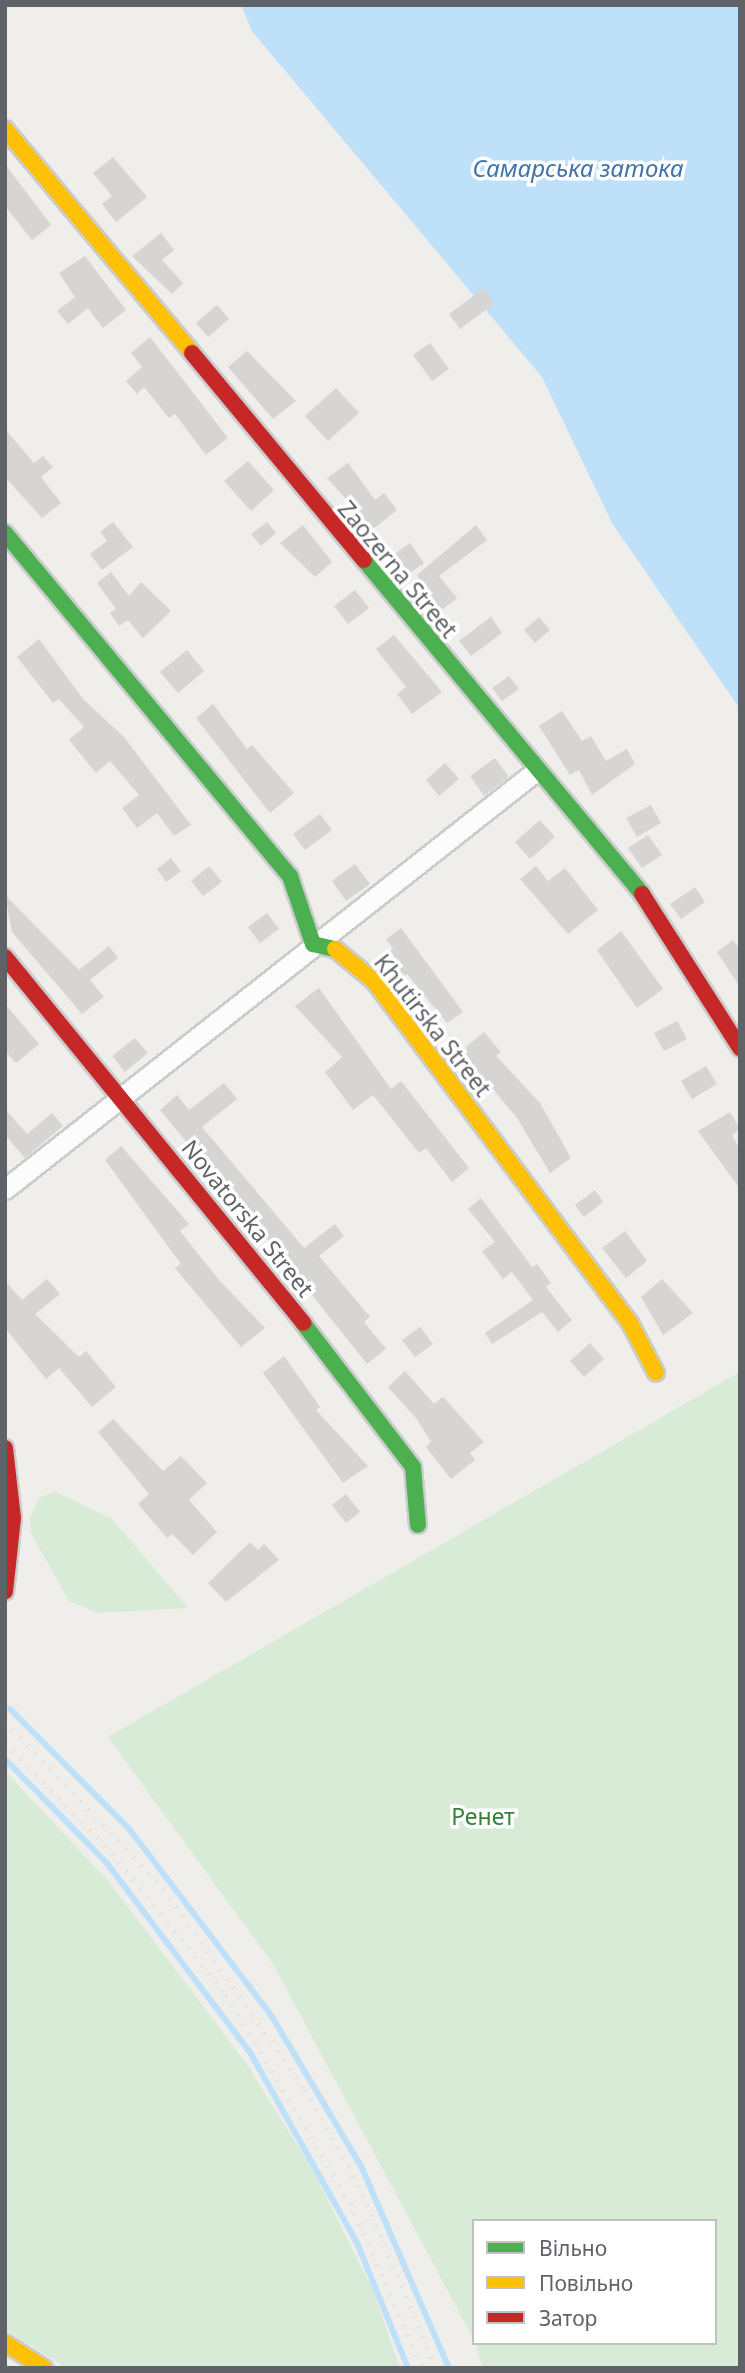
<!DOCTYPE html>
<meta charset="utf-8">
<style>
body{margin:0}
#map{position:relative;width:745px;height:2373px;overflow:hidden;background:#efeeea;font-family:"Noto Sans",sans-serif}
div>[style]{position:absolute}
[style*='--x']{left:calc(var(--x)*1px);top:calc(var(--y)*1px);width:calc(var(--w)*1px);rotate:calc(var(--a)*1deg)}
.green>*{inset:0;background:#d8ebd6}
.water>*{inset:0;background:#bfe0f9}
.stream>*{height:6px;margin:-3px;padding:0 3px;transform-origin:3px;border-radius:3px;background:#bfe0f9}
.building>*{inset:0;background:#d6d5d3}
.roads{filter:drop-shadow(2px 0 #cbcccc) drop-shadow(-2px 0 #cbcccc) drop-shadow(0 2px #cbcccc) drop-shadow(0 -2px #cbcccc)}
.street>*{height:19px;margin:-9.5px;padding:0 9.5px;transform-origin:9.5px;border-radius:9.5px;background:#fdfcfc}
.fast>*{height:16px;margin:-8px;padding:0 8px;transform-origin:8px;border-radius:8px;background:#4caf50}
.slow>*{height:16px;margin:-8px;padding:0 8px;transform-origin:8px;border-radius:8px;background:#ffc107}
.jam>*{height:16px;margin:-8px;padding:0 8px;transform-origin:8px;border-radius:8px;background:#c62828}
.rail>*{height:5px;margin-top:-2.5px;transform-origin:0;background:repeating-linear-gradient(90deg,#e4e4e4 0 2px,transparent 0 11px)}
span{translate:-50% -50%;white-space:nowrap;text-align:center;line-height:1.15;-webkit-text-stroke:7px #fff;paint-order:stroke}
.street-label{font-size:23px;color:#5f6368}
.park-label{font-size:23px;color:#348238}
.water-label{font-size:24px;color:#4174aa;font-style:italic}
.frame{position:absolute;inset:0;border:7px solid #5f6368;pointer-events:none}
.legend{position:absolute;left:472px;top:2219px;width:245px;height:126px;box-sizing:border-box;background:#fff;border:2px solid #bfc1c3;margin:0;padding:9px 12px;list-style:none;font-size:21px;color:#5f6368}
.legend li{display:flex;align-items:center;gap:14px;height:35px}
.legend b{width:35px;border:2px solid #bfc1c3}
</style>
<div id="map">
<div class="green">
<i style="clip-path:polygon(740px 1372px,740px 2368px,483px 2368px,475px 2343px,715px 2343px,715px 2221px,474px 2221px,474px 2340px,273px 1964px,108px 1737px)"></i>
<i style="clip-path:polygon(56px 1492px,112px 1519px,188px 1608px,98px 1613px,69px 1601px,31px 1533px,30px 1518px,40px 1497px)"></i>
<i style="clip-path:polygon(5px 1771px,109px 1882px,246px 2063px,312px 2169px,373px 2290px,400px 2368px,66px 2368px,5px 2329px)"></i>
</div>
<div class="water">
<i style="clip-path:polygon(241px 5px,740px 5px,740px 709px,612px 523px,542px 377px,252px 31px)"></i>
</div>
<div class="stream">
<i style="--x:10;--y:1709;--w:170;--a:45.2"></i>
<i style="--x:130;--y:1830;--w:233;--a:52.7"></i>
<i style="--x:271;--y:2015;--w:176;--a:59.2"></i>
<i style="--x:361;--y:2166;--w:220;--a:66.5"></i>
<i style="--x:5;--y:1759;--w:144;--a:45.6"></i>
<i style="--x:106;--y:1862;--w:241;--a:52.9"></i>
<i style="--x:251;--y:2054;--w:219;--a:60.7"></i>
<i style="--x:358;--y:2245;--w:133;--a:67.9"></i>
</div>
<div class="building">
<i style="clip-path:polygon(113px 157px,147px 197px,116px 222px,102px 204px,112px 196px,93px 173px)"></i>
<i style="clip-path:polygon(5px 164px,51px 225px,32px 240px,5px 206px)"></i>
<i style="clip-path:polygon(161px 233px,174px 250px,162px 260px,183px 283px,172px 294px,132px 256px)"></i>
<i style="clip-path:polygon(85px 256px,126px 310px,103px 328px,88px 308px,68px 324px,57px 311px,75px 297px,59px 273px)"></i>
<i style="clip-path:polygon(484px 288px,495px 303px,460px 329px,449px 314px)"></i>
<i style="clip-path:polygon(217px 305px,229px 319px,208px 337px,196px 323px)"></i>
<i style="clip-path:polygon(150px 337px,228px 438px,206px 455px,175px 414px,169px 418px,144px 387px,137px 394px,126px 381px,142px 367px,131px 353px)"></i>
<i style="clip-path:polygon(430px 343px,449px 369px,432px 381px,413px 355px)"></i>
<i style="clip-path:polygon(247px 351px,296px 401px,273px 419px,228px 367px)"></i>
<i style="clip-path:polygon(336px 388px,359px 413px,328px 441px,305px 416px)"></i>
<i style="clip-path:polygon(5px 429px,34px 463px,43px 456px,53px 467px,41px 477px,61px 503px,42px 518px,5px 477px)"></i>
<i style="clip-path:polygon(248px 461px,274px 490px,251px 511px,224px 481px)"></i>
<i style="clip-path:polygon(348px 463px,375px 500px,384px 493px,397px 510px,373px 529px,327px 478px)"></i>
<i style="clip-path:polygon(113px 522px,133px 547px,102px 570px,90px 554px,107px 541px,100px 532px)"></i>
<i style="clip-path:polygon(267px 522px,276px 533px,261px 546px,251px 534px)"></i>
<i style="clip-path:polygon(303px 525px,332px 562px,315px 577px,280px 543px)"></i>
<i style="clip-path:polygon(476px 525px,487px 540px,439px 576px,457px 598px,438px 613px,417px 575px)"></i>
<i style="clip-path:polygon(410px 543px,424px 563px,403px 578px,389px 558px)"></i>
<i style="clip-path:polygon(111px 572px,129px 596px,141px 582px,171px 611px,143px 638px,128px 620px,119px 626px,110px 613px,116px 609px,97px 583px)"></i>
<i style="clip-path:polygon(355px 590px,369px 608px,348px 624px,334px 606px)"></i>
<i style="clip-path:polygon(491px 617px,502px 633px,471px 656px,459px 641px)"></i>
<i style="clip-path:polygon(539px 617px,550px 630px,535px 643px,524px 630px)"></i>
<i style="clip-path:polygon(394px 635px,442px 692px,412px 714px,397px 694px,406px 687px,376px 649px)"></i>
<i style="clip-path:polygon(39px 639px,83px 699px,124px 737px,191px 825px,174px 836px,157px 813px,137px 828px,122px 808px,139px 795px,110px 761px,96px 773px,69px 740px,84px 727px,59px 699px,53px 703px,17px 657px)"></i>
<i style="clip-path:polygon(187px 650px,204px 671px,178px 693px,160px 672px)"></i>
<i style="clip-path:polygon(509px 676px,519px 689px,502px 701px,492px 688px)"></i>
<i style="clip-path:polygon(213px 704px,247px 749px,252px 745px,294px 793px,270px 813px,196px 718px)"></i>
<i style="clip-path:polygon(562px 711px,582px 741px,591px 736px,606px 761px,627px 749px,635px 764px,592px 795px,579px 770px,570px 775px,539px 726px)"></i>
<i style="clip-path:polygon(495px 758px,509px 777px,484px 796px,470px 776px)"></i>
<i style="clip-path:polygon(445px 763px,459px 779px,439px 796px,426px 780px)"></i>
<i style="clip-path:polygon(651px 805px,661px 823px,637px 837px,626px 818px)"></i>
<i style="clip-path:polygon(320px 814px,332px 830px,305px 850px,293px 834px)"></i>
<i style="clip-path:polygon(540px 820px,555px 837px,530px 859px,515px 842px)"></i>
<i style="clip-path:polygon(648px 835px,662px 855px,642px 868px,628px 848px)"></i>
<i style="clip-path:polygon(171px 858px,181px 871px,166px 882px,157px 869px)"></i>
<i style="clip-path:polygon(355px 864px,370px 884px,346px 901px,332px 881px)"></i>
<i style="clip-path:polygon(209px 866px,222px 882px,203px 896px,191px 881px)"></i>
<i style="clip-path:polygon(536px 866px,548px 881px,565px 868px,598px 910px,568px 934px,520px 879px)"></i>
<i style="clip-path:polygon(695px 887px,705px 902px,681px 919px,670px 904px)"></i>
<i style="clip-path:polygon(5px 895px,79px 970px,109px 946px,118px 958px,90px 980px,104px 997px,82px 1014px,12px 932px)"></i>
<i style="clip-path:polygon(267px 913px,279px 929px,260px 943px,248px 927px)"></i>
<i style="clip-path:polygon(401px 928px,463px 1012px,447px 1023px,407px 974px,396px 982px,379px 959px,393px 949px,386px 939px)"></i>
<i style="clip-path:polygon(621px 931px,663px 989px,637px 1008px,597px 950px)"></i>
<i style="clip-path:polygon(733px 940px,740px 949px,740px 987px,717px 952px)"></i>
<i style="clip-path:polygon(319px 988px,391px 1089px,401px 1081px,469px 1168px,452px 1182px,426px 1148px,419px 1153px,373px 1095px,353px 1110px,325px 1072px,342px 1057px,295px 1006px)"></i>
<i style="clip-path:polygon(5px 1004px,39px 1044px,16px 1063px,5px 1051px)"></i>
<i style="clip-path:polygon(677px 1021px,687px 1039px,664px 1051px,654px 1033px)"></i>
<i style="clip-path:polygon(484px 1032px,501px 1052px,496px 1056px,540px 1103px,571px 1158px,550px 1173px,517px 1118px,461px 1051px)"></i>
<i style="clip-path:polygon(135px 1038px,148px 1053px,125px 1072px,112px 1056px)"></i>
<i style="clip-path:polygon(706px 1066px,717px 1084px,692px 1099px,681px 1081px)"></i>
<i style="clip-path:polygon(224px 1083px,237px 1099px,202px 1127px,304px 1248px,335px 1224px,344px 1236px,319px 1256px,370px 1317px,364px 1322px,386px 1349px,367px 1364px,229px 1191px,223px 1196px,213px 1183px,218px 1180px,160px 1110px,177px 1095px,189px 1110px)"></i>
<i style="clip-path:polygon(5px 1109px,27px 1134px,52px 1113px,63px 1126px,25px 1158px,5px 1135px)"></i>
<i style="clip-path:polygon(730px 1112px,740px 1129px,732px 1135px,740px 1149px,740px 1189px,698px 1131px)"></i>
<i style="clip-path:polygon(121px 1146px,189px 1224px,180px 1231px,219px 1280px,265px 1328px,241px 1347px,175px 1268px,181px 1264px,105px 1160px)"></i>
<i style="clip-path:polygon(595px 1190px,603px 1202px,584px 1217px,575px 1205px)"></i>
<i style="clip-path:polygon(481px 1198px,532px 1267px,537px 1264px,551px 1283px,546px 1287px,572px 1320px,558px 1332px,542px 1312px,492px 1344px,485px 1333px,533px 1300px,512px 1272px,503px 1279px,482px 1251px,495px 1242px,468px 1209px)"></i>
<i style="clip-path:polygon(625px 1231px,647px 1261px,626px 1278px,602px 1248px)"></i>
<i style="clip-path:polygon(47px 1279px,60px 1294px,35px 1314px,79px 1357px,86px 1351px,116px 1387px,92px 1407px,59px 1368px,46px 1379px,5px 1328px,5px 1281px,22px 1300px)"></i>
<i style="clip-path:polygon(662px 1279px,693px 1313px,663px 1335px,641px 1297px)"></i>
<i style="clip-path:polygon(420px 1327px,433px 1344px,415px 1357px,402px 1340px)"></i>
<i style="clip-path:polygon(590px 1343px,604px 1359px,584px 1377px,570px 1361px)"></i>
<i style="clip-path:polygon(284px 1356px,320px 1407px,316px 1410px,368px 1466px,343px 1483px,263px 1373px)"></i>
<i style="clip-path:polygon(405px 1371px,434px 1404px,443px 1397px,484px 1442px,470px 1453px,475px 1460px,451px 1479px,426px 1447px,431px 1442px,416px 1418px,388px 1387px)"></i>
<i style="clip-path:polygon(113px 1419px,163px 1471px,181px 1456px,207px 1483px,189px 1500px,217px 1532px,193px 1555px,172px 1534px,167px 1538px,138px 1504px,149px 1494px,98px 1432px)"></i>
<i style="clip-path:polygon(346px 1494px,360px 1512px,346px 1523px,332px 1505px)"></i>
<i style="clip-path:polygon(250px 1542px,258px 1550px,264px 1544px,279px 1560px,226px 1602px,208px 1583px)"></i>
</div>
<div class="roads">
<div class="street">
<i style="--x:5;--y:1189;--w:676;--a:-38.21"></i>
</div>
<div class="fast">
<i style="--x:5;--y:533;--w:446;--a:50.3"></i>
<i style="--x:290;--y:876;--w:72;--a:71.3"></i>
<i style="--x:313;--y:944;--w:23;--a:13"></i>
<i style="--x:364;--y:560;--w:435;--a:50.2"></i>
<i style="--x:303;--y:1323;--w:181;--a:52.6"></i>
<i style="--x:413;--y:1467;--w:58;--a:85.1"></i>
</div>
<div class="slow">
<i style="--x:5;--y:129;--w:292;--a:50.1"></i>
<i style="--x:335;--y:949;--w:50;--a:39.4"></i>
<i style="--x:374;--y:981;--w:427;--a:53.2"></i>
<i style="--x:630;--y:1323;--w:56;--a:62.5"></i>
<i style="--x:5;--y:2343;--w:46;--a:32.7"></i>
</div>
<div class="jam">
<i style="--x:192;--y:353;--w:269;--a:50.3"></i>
<i style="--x:642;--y:894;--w:183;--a:57.5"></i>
<i style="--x:5;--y:957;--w:472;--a:50.8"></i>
<i style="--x:5;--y:1448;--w:70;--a:83.5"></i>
<i style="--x:13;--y:1518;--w:74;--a:96.2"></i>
</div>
</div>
<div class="rail">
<i style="--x:5;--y:1720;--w:231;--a:46.8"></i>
<i style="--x:163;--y:1888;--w:246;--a:54.8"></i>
<i style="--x:305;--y:2089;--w:120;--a:61.1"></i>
<i style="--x:363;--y:2194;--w:189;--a:67.2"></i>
<i style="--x:5;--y:1742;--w:154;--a:46.1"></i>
<i style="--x:112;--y:1853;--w:182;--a:51.2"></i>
<i style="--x:226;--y:1995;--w:242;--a:59.2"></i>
<i style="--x:350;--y:2203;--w:180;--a:66.4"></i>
</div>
<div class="street-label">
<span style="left:398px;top:569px;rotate:50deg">Zaozerna Street</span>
<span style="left:433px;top:1025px;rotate:52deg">Khutirska Street</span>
<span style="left:248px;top:1218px;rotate:51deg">Novatorska Street</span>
</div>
<div class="park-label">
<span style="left:483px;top:1816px">Ренет</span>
</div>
<div class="water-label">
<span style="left:578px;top:168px">Самарська затока</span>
</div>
<div class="frame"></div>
<ul class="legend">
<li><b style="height:9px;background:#4caf50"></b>Вільно</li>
<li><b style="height:9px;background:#ffc107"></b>Повільно</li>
<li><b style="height:9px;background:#c62828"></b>Затор</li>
</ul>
</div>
